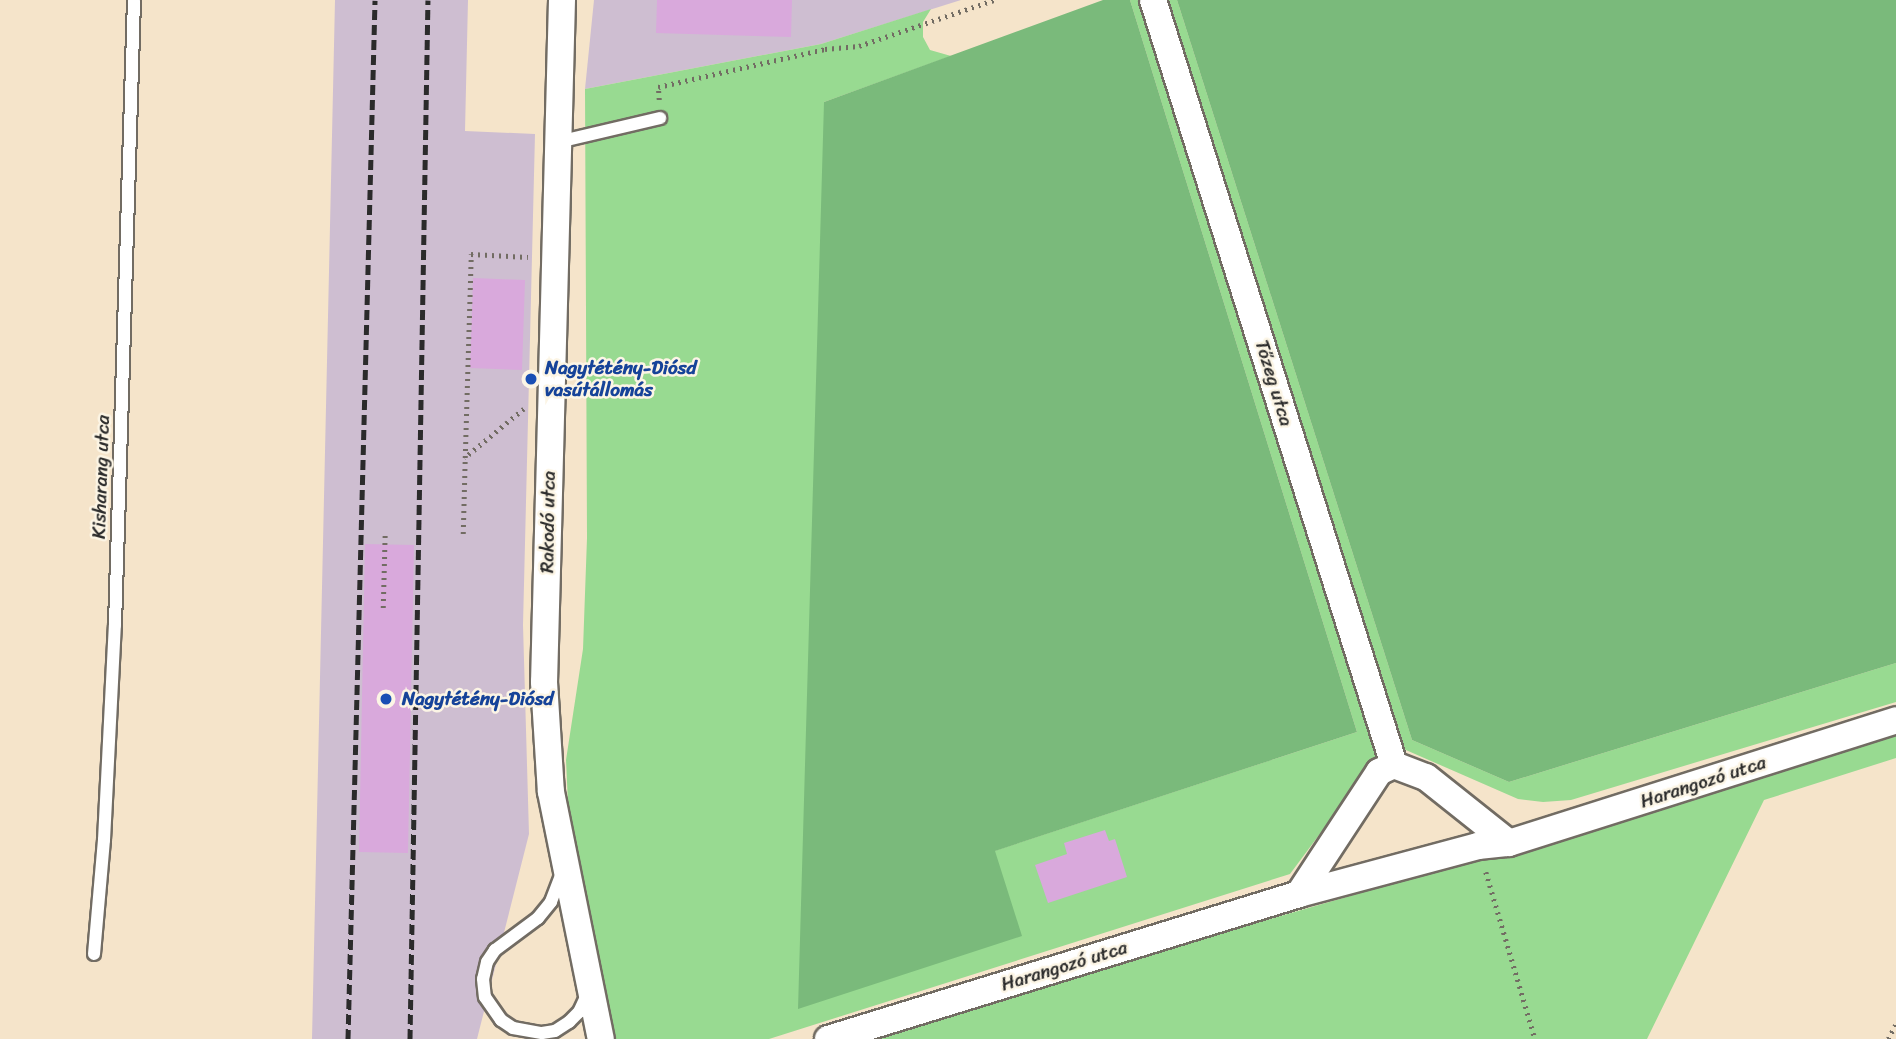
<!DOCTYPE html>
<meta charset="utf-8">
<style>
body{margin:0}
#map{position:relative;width:1896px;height:1039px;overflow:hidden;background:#f5e4ca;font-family:Sriracha,sans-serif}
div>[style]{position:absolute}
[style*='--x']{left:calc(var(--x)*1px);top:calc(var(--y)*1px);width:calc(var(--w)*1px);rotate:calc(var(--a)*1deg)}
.industrial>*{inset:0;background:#cebed1}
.green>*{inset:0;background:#98da91}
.forest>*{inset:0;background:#7aba7b}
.building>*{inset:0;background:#d9a9dc}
.path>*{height:4.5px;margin-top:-2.25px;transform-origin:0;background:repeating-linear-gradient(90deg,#726c63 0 2px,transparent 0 7px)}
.roads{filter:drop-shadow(2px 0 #726c63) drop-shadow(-2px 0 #726c63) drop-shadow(0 2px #726c63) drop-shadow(0 -2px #726c63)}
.service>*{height:12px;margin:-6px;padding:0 6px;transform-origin:6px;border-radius:6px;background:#fff}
.minor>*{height:26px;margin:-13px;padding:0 13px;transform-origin:13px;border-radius:13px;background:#fff}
.rail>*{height:5px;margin-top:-2.5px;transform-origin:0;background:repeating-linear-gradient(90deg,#2b2b2b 0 10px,transparent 0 15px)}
.dots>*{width:19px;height:19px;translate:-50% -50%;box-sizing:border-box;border:4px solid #fcf5e5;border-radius:50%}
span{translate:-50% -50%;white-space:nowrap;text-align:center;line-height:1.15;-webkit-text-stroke:5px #fcf5e5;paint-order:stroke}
.transit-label{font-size:19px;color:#164399;font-weight:700}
.left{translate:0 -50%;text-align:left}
.street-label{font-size:19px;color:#2b2b2b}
</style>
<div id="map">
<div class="industrial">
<i style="clip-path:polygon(335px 0,468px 0,465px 131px,535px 134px,523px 625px,529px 834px,477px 1039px,312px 1039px)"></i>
<i style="clip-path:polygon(594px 0,961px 0,821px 44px,585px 89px)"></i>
</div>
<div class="green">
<i style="clip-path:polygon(1130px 0,1177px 0,1412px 740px,1509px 782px,1896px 663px,1896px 702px,1571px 800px,1543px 802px,1518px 799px,1399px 747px,1377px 757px,1290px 874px,769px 1039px,613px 1039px,569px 826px,566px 760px,583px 649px,587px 538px,585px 89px,821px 44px,931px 9px,923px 22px,923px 37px,930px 50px,951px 56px,824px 102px,994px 851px,1357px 732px)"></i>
<i style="clip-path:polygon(1896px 732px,1896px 758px,1764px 800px,1647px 1039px,852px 1039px,1685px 800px)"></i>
</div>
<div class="forest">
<i style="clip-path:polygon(1103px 0,1130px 0,1357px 732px,995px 851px,1022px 936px,798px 1009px,824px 102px)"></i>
<i style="clip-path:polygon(1177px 0,1896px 0,1896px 663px,1509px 782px,1412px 740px)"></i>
</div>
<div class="building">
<i style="clip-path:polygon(657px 0,792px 0,791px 37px,656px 33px)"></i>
<i style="clip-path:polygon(473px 278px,525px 280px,522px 370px,470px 368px)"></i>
<i style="clip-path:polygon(365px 544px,414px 545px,408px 853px,359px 852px)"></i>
<i style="clip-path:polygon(1105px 830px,1109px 841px,1115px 839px,1127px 877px,1048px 903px,1035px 865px,1067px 854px,1064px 843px)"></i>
</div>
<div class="path">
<i style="--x:659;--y:100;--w:13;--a:-94"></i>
<i style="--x:658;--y:87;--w:171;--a:-12.8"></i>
<i style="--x:825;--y:49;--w:34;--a:-5"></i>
<i style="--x:859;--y:46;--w:143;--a:-18.8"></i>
<i style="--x:524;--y:409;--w:77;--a:140.3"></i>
<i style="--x:465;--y:458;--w:204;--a:-88.3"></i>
<i style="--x:471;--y:254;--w:57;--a:3"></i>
<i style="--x:463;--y:534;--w:76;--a:-88.5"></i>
<i style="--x:383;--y:608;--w:76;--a:-88.5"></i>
<i style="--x:1486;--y:872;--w:174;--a:73.6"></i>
<i style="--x:1888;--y:1039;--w:17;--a:-62"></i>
</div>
<div class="roads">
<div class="service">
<i style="--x:558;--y:142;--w:105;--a:-13.2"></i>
<i style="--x:562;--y:873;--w:31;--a:111"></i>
<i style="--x:551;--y:902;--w:21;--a:129"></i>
<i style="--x:538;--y:918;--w:54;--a:143.3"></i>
<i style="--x:495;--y:950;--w:14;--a:124"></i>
<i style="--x:487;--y:962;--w:17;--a:103"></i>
<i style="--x:483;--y:979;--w:18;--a:84"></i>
<i style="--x:485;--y:997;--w:28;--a:55"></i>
<i style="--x:501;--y:1020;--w:14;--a:34"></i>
<i style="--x:513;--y:1028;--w:29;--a:10"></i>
<i style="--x:542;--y:1033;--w:13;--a:-9"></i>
<i style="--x:555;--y:1031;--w:17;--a:-33"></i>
<i style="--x:569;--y:1022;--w:14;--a:-45"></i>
<i style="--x:579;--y:1012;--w:21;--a:-65"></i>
<i style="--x:94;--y:954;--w:114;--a:-85"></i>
<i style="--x:104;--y:840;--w:215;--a:-87.1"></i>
<i style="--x:115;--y:625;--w:625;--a:-88.26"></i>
</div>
<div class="minor">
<i style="--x:562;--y:0;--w:682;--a:91.51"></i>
<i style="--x:544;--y:682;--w:110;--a:86.4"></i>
<i style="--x:551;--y:792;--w:252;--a:78.6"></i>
<i style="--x:1153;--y:0;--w:802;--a:72.51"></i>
<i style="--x:1299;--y:894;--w:146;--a:-56.7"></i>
<i style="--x:1379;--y:772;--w:17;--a:-25"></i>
<i style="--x:1394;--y:765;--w:34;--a:21"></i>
<i style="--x:1426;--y:777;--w:106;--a:38.5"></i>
<i style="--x:828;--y:1039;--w:493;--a:-17.1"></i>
<i style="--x:1299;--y:894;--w:185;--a:-15"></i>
<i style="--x:1478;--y:846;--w:31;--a:-6"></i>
<i style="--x:1509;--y:843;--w:406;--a:-17.6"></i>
</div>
</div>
<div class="rail">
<i style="--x:348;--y:1039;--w:1039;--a:-88.51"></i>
<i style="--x:410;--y:1039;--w:1039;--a:-89.01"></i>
</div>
<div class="dots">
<i style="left:531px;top:379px;background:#1a4fb4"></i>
<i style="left:386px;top:699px;background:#1a4fb4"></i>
</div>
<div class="transit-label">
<span class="left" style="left:545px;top:379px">Nagytétény-Diósd<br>vasútállomás</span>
<span class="left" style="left:402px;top:699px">Nagytétény-Diósd</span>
</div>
<div class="street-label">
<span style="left:1274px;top:383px;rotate:73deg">Tőzeg utca</span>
<span style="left:101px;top:477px;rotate:-88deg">Kisharang utca</span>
<span style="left:548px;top:522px;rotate:-89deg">Rakodó utca</span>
<span style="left:1703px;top:782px;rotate:-18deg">Harangozó utca</span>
<span style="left:1064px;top:966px;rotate:-17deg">Harangozó utca</span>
</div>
</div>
